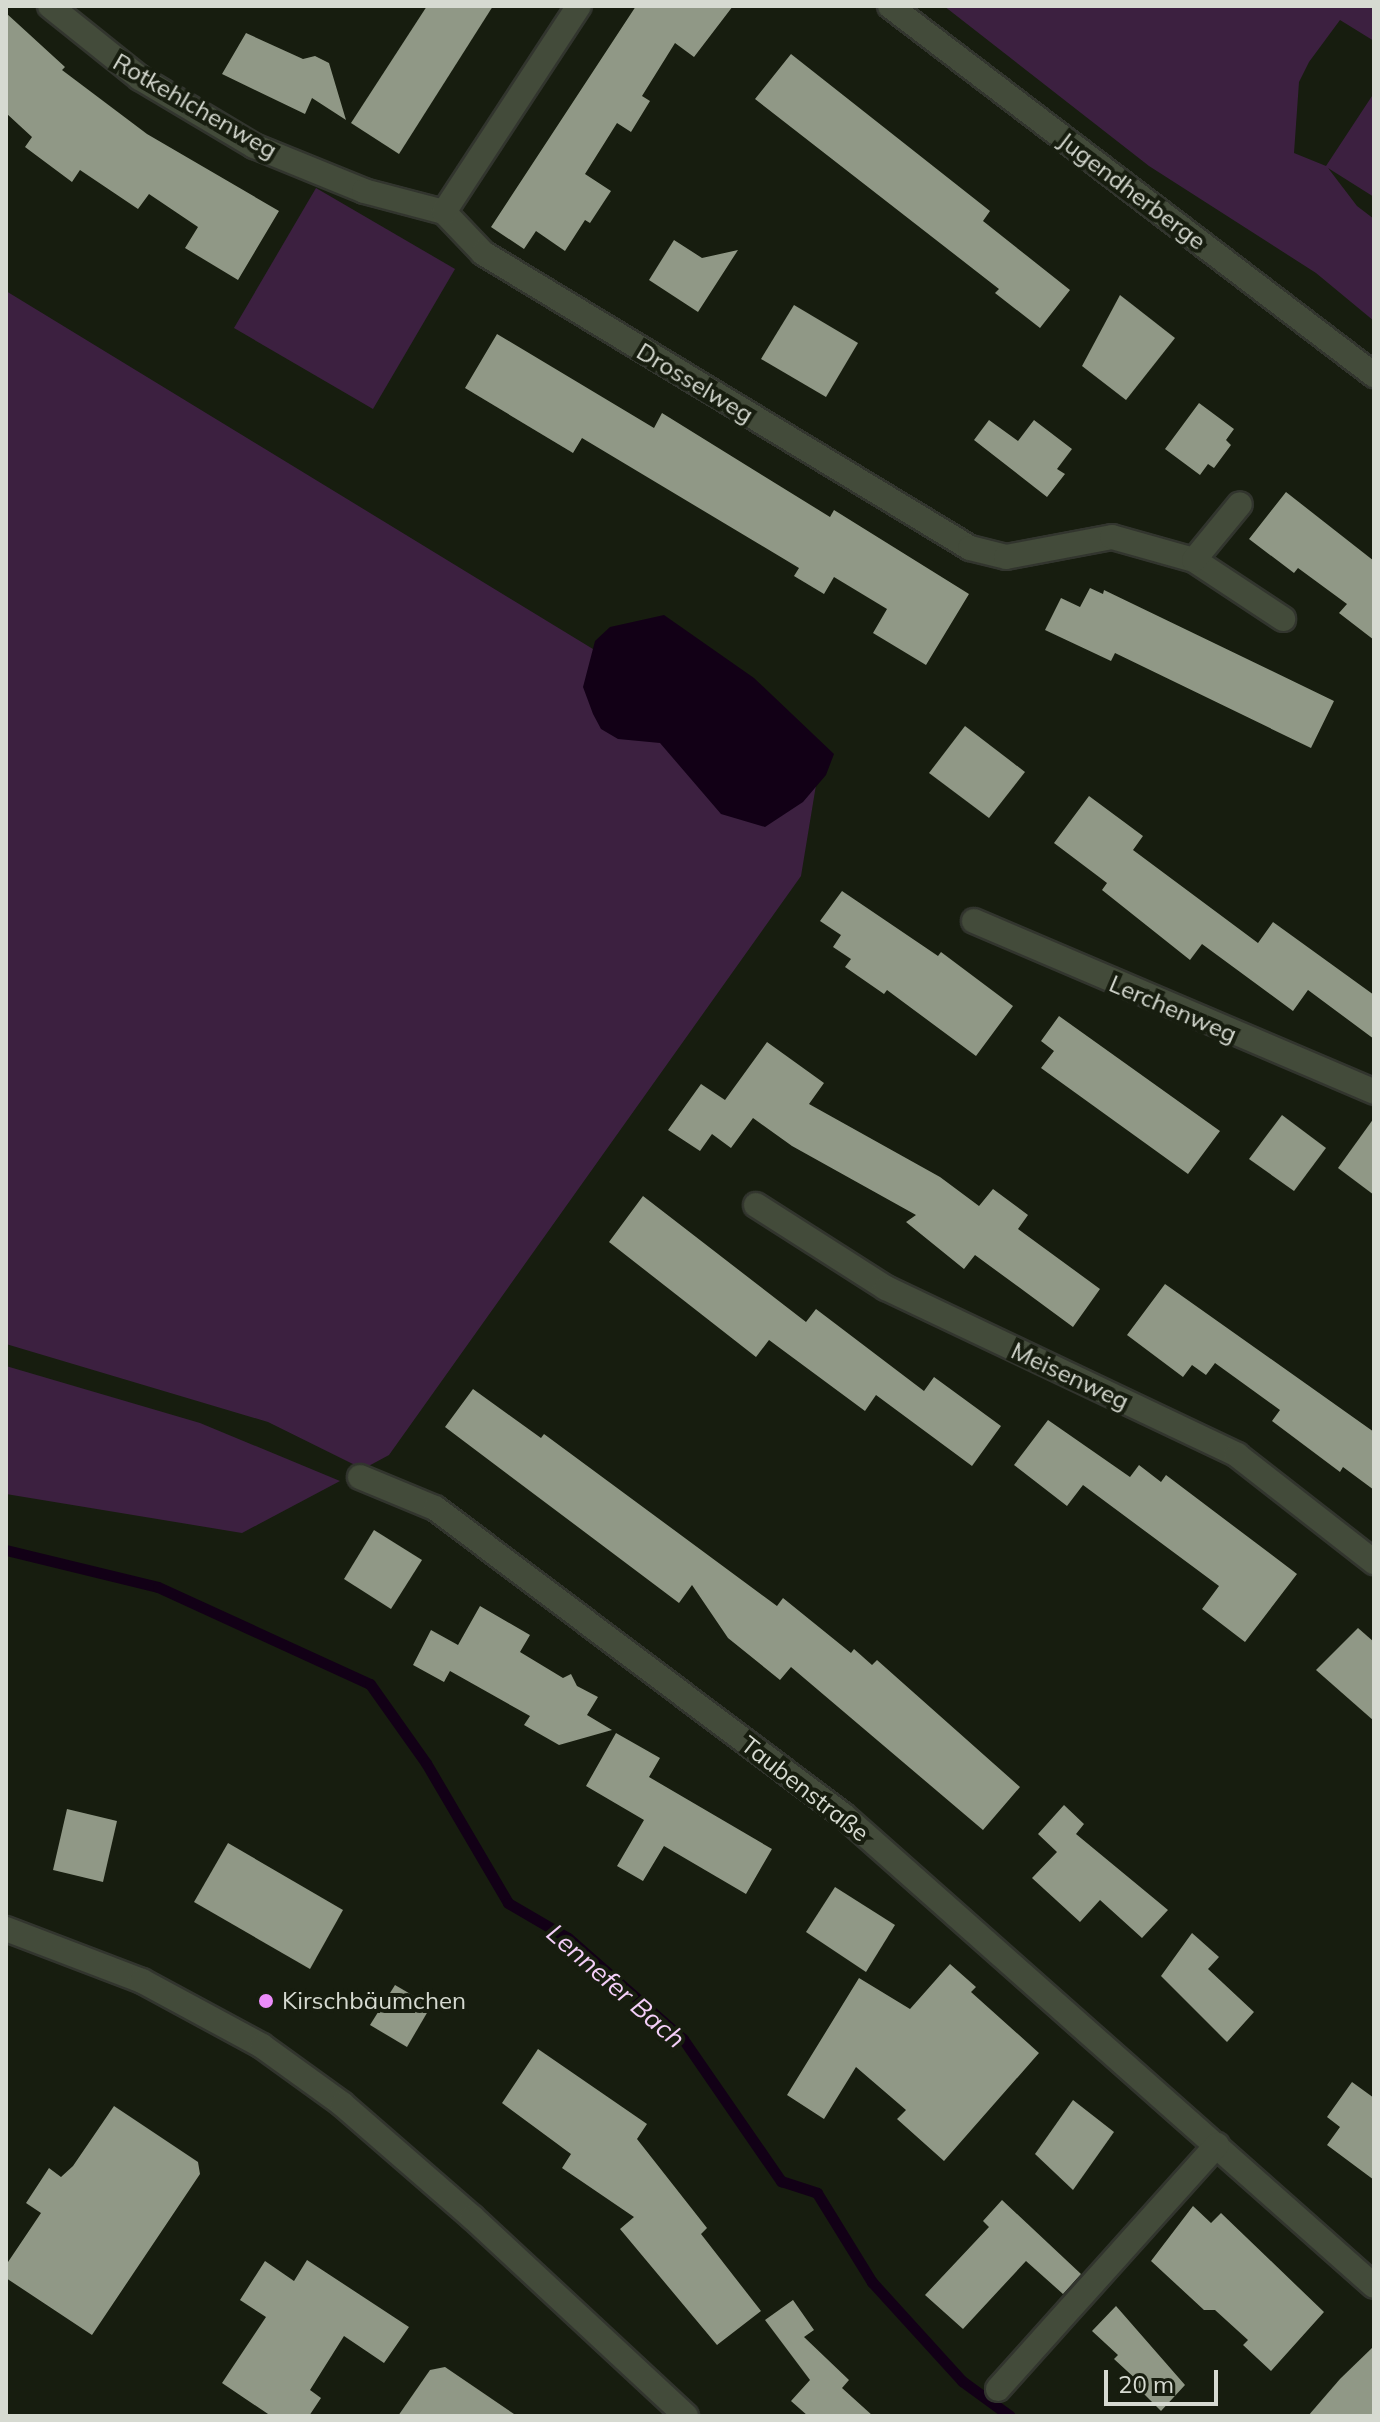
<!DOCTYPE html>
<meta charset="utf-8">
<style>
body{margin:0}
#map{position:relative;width:1380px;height:2422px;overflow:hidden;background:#171d0f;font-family:Mulish,sans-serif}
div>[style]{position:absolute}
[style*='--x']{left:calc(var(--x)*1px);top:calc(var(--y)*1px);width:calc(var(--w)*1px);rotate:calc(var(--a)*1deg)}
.green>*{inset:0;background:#3c2040}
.water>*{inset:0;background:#120016}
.stream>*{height:11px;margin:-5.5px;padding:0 5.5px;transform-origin:5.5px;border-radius:5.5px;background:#120016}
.building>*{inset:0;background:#909886}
.roads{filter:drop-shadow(2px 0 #32352e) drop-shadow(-2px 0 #32352e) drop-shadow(0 2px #32352e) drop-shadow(0 -2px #32352e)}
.street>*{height:24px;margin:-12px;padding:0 12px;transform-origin:12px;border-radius:12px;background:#434b3a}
.secondary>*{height:24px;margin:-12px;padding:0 12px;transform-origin:12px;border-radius:12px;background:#434b3a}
.dots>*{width:22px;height:22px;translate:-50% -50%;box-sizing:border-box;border:4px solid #171d0f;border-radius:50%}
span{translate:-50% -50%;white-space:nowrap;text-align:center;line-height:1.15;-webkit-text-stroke:8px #171d0f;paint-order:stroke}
.street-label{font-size:24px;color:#d6dad1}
.poi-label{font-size:24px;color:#d6dad1}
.left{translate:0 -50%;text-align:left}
.water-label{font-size:26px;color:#f4cff9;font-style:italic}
.frame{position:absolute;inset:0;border:8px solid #d6dad1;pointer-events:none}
.scale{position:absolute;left:1104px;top:2370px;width:114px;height:36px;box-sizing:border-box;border:4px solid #d6dad1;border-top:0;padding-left:10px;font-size:24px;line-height:28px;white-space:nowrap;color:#d6dad1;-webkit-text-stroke:6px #171d0f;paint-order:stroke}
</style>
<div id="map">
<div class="green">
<i style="clip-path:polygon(944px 6px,1374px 6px,1374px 41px,1340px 20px,1309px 62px,1299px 82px,1294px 153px,1326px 166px,1374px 93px,1374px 197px,1328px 168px,1357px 206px,1374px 219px,1374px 321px,1316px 273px,1149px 166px)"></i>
<i style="clip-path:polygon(316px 188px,455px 269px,373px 409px,234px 328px)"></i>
<i style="clip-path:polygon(6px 291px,816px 785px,801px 876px,389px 1455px,363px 1469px,268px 1422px,6px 1344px)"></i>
<i style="clip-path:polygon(6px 1366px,200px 1423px,340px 1481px,242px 1533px,6px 1494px)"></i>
</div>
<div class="water">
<i style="clip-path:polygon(664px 615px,754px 678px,834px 754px,826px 775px,803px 802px,765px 827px,721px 814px,660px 743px,618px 739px,601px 729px,593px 714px,583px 687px,595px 641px,610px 627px)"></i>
</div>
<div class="stream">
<i style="--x:6;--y:1550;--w:156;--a:13.7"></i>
<i style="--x:158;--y:1587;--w:233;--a:24.6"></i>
<i style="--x:370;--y:1684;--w:97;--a:54.7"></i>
<i style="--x:426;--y:1763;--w:162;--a:59.6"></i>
<i style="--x:508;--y:1903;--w:69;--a:30.3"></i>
<i style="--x:568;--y:1938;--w:153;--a:41.3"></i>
<i style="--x:683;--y:2039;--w:173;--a:55.4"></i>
<i style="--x:781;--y:2181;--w:38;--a:18"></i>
<i style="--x:817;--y:2193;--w:105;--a:58.3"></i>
<i style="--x:872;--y:2282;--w:134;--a:47.7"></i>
<i style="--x:962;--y:2381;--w:59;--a:36.1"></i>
</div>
<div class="building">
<i style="clip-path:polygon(427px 6px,493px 6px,399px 154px,351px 123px)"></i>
<i style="clip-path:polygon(636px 6px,733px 6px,694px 57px,675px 43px,642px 96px,650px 101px,631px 132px,617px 123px,585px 174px,611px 191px,590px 223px,585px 220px,565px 251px,536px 231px,524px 249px,491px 227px)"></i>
<i style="clip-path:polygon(6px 13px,65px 67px,62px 70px,147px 134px,279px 211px,238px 280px,185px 248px,198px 227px,149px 194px,138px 209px,80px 170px,72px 182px,25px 147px,32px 137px,6px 113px)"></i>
<i style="clip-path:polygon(246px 33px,303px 59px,315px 56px,329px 63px,346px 120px,312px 98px,305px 114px,222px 74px)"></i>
<i style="clip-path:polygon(791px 54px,990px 211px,983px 221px,1070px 290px,1040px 328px,995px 293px,999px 289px,755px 99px)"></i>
<i style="clip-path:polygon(674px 240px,702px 258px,738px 250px,698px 312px,649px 280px)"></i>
<i style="clip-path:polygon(1120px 295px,1175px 338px,1126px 400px,1082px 366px)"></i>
<i style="clip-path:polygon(794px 305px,858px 343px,826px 397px,761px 359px)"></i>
<i style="clip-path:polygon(497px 334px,654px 428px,662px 413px,830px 517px,834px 510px,969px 594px,926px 665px,873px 633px,887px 609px,834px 577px,824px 594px,794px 576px,799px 568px,582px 438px,573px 453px,465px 388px)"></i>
<i style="clip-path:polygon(1199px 403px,1234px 429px,1226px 440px,1231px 445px,1214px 468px,1208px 464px,1200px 475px,1165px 449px)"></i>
<i style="clip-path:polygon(989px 420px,1018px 441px,1034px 420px,1072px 449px,1057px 469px,1065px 474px,1047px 497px,974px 440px)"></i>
<i style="clip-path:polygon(1286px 492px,1374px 561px,1374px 640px,1339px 613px,1347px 604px,1298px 568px,1294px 573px,1249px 539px)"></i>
<i style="clip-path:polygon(1090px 588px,1103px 594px,1104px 590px,1334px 701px,1311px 748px,1115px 653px,1111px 661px,1045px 630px,1061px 598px,1080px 607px)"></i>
<i style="clip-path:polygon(965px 726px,1025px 772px,989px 818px,929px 773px)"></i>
<i style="clip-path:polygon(1089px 796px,1143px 836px,1133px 850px,1258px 943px,1273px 922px,1374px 995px,1374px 1039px,1308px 990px,1293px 1011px,1202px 944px,1190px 960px,1102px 890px,1107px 883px,1054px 843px)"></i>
<i style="clip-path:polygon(842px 891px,938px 956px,941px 952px,1013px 1006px,976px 1056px,887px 990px,884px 994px,845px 967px,851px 959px,833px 947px,841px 935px,820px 921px)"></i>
<i style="clip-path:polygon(1059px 1016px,1220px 1131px,1188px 1174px,1041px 1068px,1054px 1051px,1041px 1041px)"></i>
<i style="clip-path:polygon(767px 1042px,824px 1083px,809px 1104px,940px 1177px,979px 1206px,993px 1189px,1028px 1215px,1018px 1229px,1100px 1289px,1073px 1327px,975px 1255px,964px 1269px,906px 1222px,916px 1215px,792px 1146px,753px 1118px,731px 1148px,712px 1134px,700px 1151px,668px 1130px,701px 1084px,725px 1100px)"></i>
<i style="clip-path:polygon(1282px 1115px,1326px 1148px,1294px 1191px,1249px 1159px)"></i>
<i style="clip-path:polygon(1374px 1118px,1374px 1195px,1338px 1168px)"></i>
<i style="clip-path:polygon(643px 1196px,806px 1322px,816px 1309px,924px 1391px,934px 1377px,1001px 1426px,972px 1466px,876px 1395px,865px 1411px,769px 1340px,756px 1357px,609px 1242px)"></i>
<i style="clip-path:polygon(1165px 1284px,1374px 1432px,1374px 1490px,1343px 1467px,1340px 1472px,1272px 1421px,1280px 1410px,1215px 1363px,1206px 1375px,1192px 1365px,1183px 1377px,1127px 1335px)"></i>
<i style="clip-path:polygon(473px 1389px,541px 1438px,544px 1434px,777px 1606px,783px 1598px,851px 1653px,854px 1649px,872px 1665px,877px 1660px,1020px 1787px,983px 1830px,791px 1667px,780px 1680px,728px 1638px,692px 1585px,679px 1603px,445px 1427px)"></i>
<i style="clip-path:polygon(1048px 1420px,1130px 1477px,1139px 1465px,1161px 1482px,1166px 1475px,1297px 1574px,1245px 1642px,1202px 1609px,1219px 1586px,1083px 1485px,1067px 1506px,1014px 1465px)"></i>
<i style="clip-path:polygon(374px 1530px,422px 1560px,391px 1609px,344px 1579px)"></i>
<i style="clip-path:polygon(480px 1606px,530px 1635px,520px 1652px,563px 1678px,571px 1674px,577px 1686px,598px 1697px,587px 1715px,612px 1730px,559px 1745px,524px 1725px,530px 1716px,450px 1671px,444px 1682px,413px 1665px,431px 1630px,458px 1645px)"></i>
<i style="clip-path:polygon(1358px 1628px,1374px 1642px,1374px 1721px,1316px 1670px)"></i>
<i style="clip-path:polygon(616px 1733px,660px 1758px,649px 1777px,772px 1849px,746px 1894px,664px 1846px,643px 1881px,617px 1866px,644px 1820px,586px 1786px)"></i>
<i style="clip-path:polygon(1064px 1805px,1084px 1824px,1076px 1834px,1168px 1910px,1142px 1938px,1100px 1900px,1080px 1922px,1032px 1878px,1057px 1852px,1038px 1834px)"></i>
<i style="clip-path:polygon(67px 1809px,117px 1821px,103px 1882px,53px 1870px)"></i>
<i style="clip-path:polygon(228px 1843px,343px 1910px,310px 1969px,194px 1902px)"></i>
<i style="clip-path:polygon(835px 1887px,895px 1925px,866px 1972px,806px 1932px)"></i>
<i style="clip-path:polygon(1192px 1933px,1219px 1957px,1208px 1969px,1254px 2012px,1227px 2042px,1161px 1976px)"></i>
<i style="clip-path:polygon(950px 1964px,976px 1987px,971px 1992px,1039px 2053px,944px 2161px,897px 2119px,906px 2110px,856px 2067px,824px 2119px,787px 2095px,859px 1978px,910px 2009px)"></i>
<i style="clip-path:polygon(395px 1985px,431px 2006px,407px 2047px,370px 2025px)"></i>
<i style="clip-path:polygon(538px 2049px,647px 2124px,637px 2139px,707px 2228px,701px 2234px,761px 2311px,717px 2345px,620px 2229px,634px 2217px,562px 2168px,571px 2154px,502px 2103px)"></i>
<i style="clip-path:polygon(1352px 2082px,1374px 2098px,1374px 2180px,1327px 2145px,1340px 2127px,1327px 2117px)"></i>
<i style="clip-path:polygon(1073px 2100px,1114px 2132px,1073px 2190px,1035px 2154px)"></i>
<i style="clip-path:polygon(114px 2106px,198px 2162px,200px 2174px,92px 2335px,6px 2278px,6px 2265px,41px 2213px,26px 2203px,49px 2168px,61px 2177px,73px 2166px)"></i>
<i style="clip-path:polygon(1002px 2200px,1081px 2274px,1063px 2294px,1026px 2261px,963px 2329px,925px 2295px,989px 2227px,983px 2221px)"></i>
<i style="clip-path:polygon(1193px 2206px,1211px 2223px,1221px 2213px,1324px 2312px,1271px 2371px,1243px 2345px,1248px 2340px,1215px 2310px,1204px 2310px,1151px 2261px)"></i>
<i style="clip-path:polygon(307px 2260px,409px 2327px,384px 2363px,344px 2336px,310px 2390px,321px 2398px,309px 2416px,271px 2416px,222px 2383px,266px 2317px,240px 2300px,265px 2261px,294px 2281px)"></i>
<i style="clip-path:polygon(793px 2300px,814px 2330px,804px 2337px,849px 2380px,842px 2388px,873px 2416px,808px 2416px,791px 2401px,810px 2380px,765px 2320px)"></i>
<i style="clip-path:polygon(1116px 2306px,1185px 2385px,1161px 2411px,1135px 2385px,1139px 2382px,1114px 2359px,1118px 2355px,1092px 2331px)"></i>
<i style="clip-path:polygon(1374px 2346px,1374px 2416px,1308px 2416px,1340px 2379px)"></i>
<i style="clip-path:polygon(445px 2367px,517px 2416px,398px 2416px,430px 2370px)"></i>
</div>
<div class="roads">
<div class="street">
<i style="--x:50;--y:6;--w:115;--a:38.7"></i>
<i style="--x:140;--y:78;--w:133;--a:30.8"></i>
<i style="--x:254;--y:146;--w:119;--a:22.2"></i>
<i style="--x:364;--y:191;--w:83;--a:14.7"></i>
<i style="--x:890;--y:6;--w:609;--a:37.32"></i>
<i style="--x:444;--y:212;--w:57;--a:46.4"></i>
<i style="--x:483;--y:253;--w:569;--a:31.21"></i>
<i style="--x:970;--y:548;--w:37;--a:14"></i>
<i style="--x:1006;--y:557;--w:108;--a:-10.7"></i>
<i style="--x:1112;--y:537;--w:85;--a:15.7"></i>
<i style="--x:1194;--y:560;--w:107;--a:33.5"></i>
<i style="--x:444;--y:212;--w:246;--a:-56.8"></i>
<i style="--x:1194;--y:560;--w:72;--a:-50.6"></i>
<i style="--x:974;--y:921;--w:435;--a:23.1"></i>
<i style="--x:756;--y:1205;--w:154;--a:32.6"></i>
<i style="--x:886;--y:1288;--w:389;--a:25.4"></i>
<i style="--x:1237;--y:1455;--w:174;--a:38"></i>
<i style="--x:360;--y:1477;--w:81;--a:22.5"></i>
<i style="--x:435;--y:1508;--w:511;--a:36.96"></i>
<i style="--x:843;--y:1815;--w:710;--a:41.57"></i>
<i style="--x:998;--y:2389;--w:328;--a:-48.1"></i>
</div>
<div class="secondary">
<i style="--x:6;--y:1929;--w:146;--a:20.9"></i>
<i style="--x:142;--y:1981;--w:136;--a:28.4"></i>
<i style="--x:262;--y:2046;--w:99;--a:35.9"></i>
<i style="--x:342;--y:2104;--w:172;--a:41"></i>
<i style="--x:472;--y:2217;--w:292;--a:42.9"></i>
</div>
</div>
<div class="dots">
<i style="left:266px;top:2001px;background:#ec8cfa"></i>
</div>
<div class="street-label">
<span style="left:195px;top:106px;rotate:30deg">Rotkehlchenweg</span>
<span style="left:1132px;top:191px;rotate:37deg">Jugendherberge</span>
<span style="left:695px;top:383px;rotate:31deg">Drosselweg</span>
<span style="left:1173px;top:1009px;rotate:23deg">Lerchenweg</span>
<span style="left:1070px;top:1376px;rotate:25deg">Meisenweg</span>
<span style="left:805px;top:1789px;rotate:38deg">Taubenstraße</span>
</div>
<div class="poi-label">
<span class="left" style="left:282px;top:2001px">Kirschbäumchen</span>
</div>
<div class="water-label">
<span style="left:616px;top:1986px;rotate:41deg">Lennefer Bach</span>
</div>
<div class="frame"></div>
<div class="scale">20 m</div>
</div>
